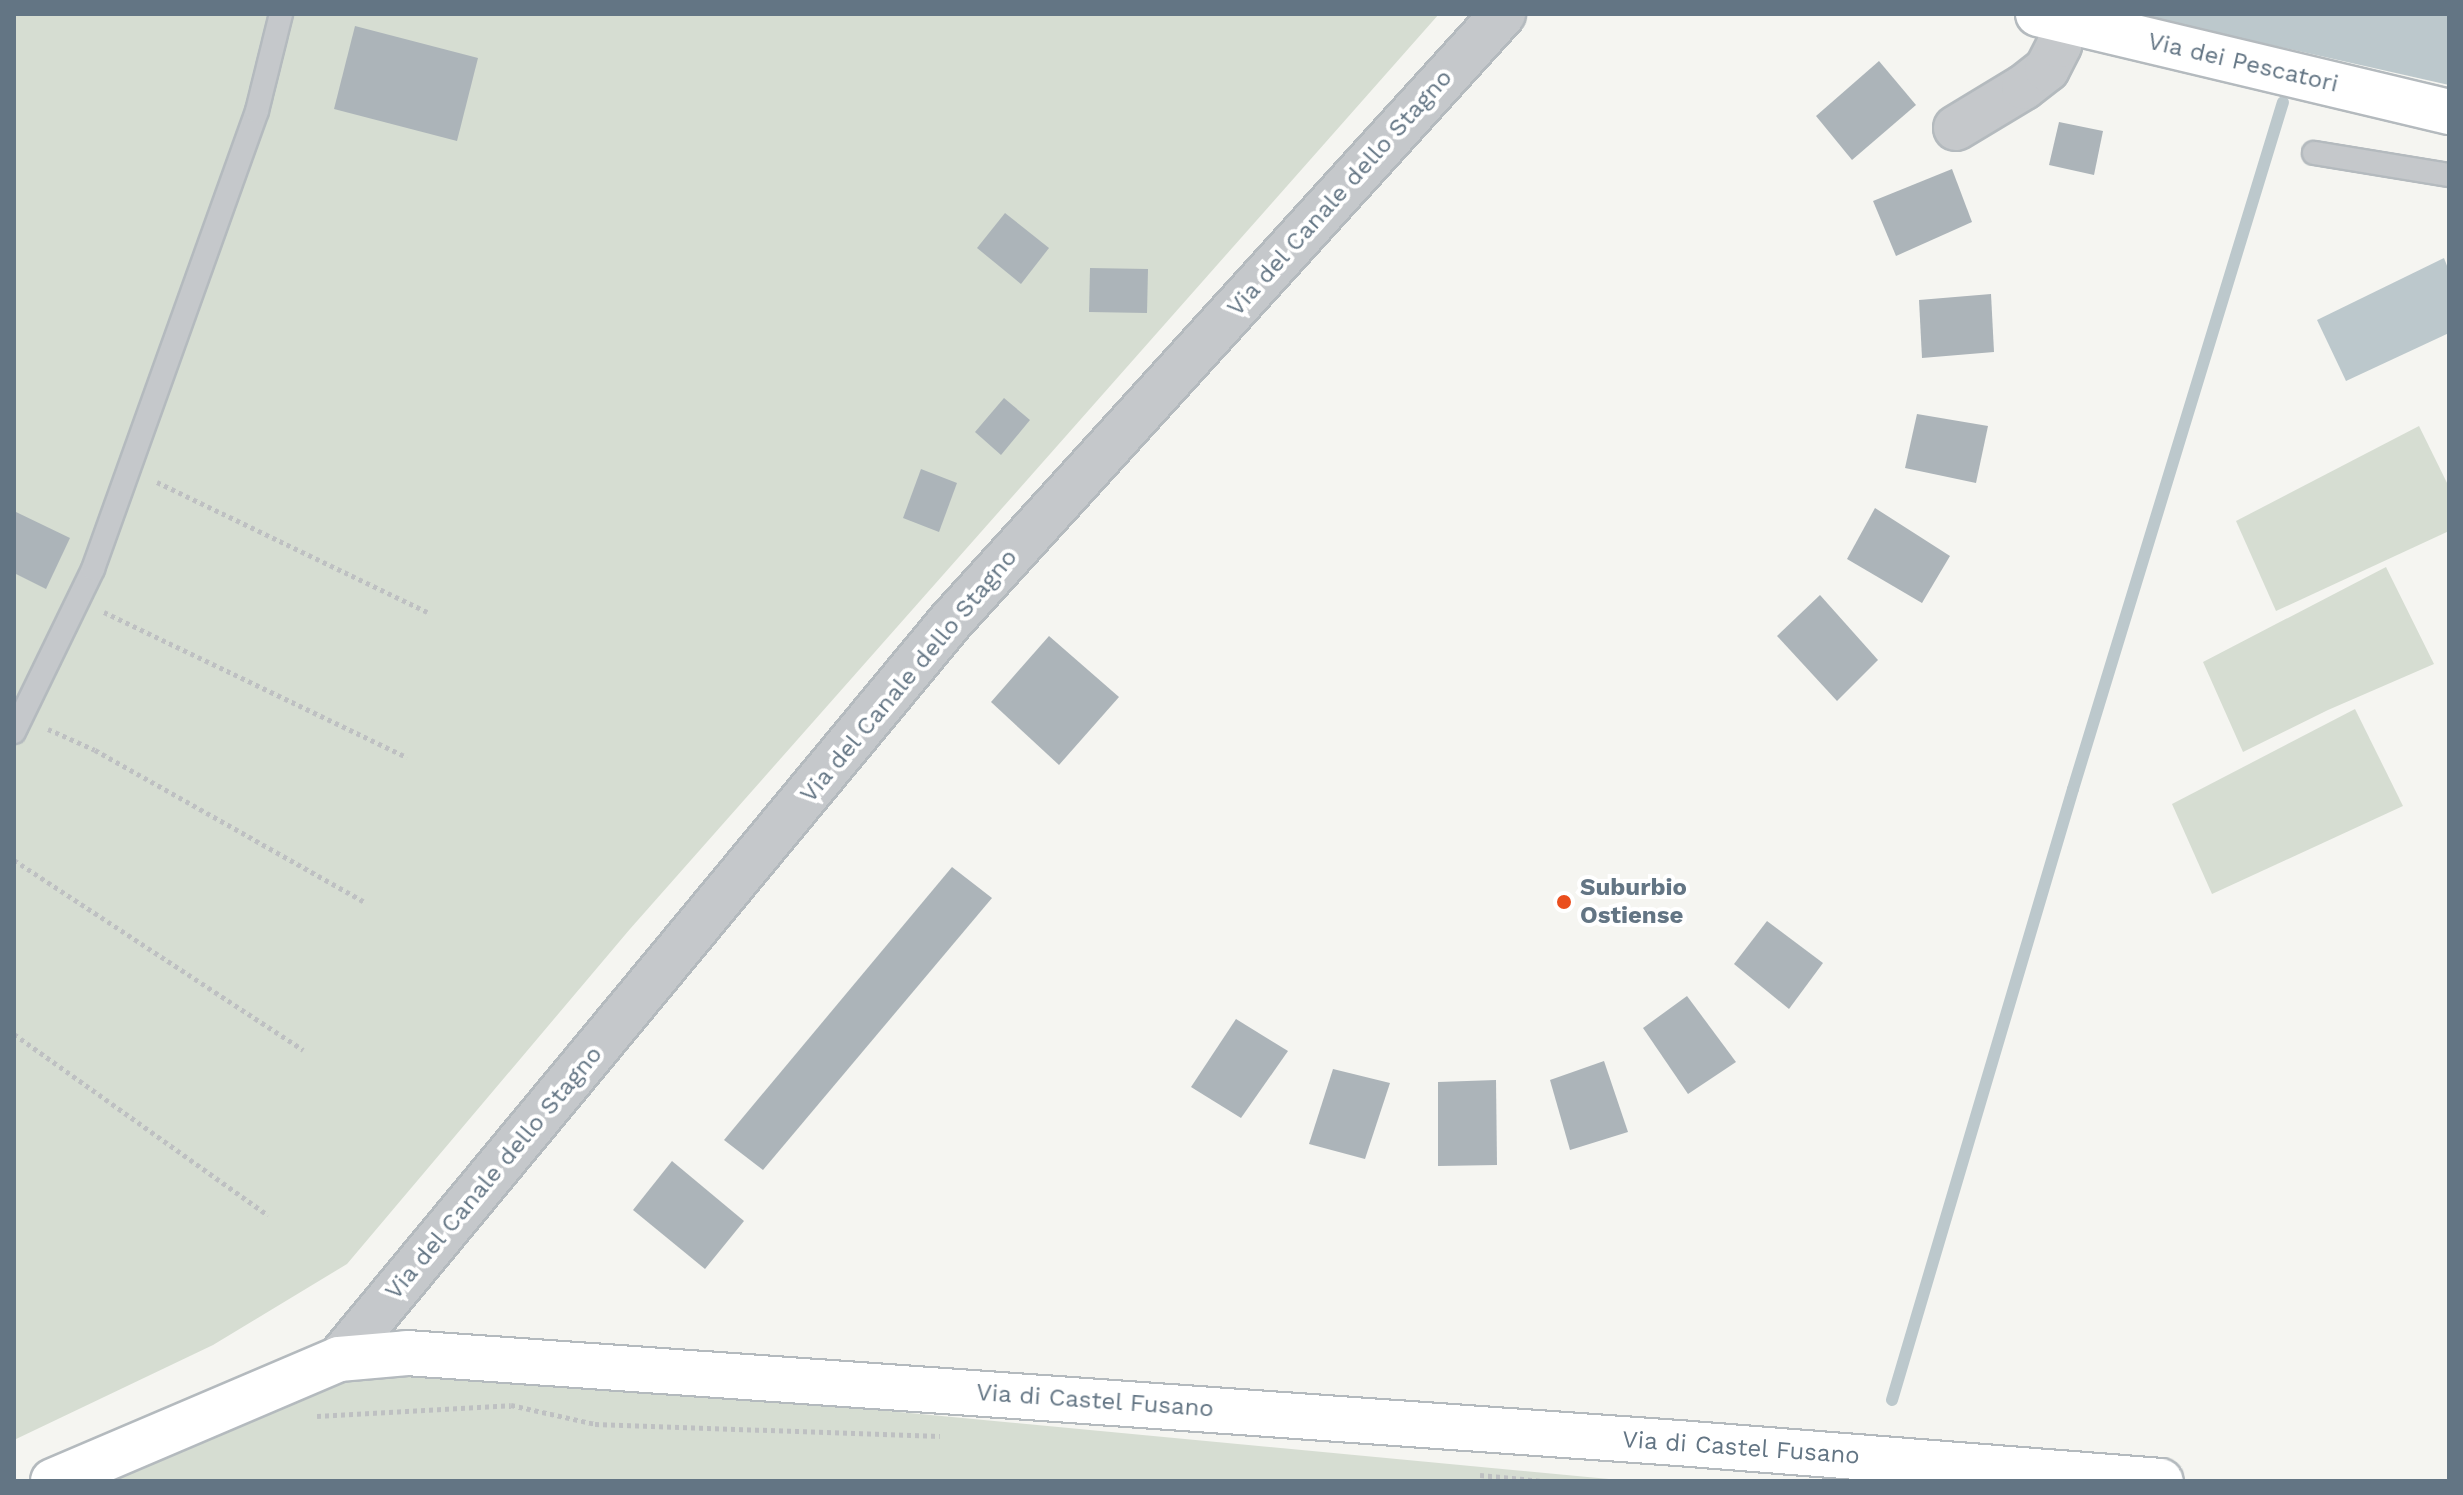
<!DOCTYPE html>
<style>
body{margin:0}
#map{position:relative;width:2463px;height:1495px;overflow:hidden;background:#f5f5f1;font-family:"Work Sans",sans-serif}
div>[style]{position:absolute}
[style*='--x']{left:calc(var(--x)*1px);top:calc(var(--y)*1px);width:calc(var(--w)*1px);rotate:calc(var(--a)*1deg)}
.green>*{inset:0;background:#d6ddd2}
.water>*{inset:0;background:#bcc8cc}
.stream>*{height:12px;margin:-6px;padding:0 6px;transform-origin:6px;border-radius:6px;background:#bcc8cc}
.building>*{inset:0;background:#acb4b9}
.path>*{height:5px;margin-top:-2.5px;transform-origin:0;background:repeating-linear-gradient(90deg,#bec0c2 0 4px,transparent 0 8px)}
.roads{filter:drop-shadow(2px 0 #b4babe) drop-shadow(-2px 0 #b4babe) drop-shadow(0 2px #b4babe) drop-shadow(0 -2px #b4babe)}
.lane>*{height:22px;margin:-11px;padding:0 11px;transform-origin:11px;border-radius:11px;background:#c5c8cb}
.street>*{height:44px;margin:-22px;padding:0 22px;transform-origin:22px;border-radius:22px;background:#c5c8cb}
.secondary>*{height:44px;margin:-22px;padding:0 22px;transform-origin:22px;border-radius:22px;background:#fff}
.dots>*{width:22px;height:22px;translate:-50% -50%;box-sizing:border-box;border:4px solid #fff;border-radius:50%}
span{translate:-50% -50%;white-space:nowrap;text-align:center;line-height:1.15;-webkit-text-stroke:8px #fff;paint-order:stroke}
.street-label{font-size:24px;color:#637584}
.poi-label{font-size:24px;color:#637584;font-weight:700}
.left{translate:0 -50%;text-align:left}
.frame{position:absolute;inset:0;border:16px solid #637584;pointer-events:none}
</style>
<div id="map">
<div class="green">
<i style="clip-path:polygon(14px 14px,1439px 14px,630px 929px,347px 1264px,213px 1345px,14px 1440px)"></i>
<i style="clip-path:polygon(2419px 426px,2449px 487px,2449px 531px,2276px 611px,2236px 521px)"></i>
<i style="clip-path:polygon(2386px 567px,2434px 664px,2328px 710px,2243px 752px,2203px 662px)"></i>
<i style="clip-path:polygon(2355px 709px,2403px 806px,2212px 894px,2172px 804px)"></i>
<i style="clip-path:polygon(339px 1359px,1630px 1481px,102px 1481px)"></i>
</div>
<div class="water">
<i style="clip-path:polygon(2134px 14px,2449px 14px,2449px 85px)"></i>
<i style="clip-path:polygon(2444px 258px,2449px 271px,2449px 333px,2346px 381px,2317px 320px)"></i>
</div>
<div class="stream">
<i style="--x:1892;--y:1400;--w:637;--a:-73.5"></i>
<i style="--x:2073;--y:789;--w:718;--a:-73"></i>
</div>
<div class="building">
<i style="clip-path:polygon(355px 26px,478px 58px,457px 141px,334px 109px)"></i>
<i style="clip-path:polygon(1879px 61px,1916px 105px,1852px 160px,1816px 116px)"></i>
<i style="clip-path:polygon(2059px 122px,2103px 131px,2094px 175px,2049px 165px)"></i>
<i style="clip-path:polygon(1952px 169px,1972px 222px,1896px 256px,1873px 201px)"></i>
<i style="clip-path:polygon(1005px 213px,1049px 248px,1021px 284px,977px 248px)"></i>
<i style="clip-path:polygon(1090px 268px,1148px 269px,1147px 313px,1089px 312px)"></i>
<i style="clip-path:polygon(1991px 294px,1994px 352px,1922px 358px,1919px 300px)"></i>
<i style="clip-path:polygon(1004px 398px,1030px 420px,1001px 455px,975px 432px)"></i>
<i style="clip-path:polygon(1917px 414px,1988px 426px,1976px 483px,1905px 468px)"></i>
<i style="clip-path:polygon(921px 469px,957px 483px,939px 532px,903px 518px)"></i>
<i style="clip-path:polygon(1875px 508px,1950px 556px,1922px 603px,1847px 559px)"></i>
<i style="clip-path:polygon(16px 512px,70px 538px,46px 589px,14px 573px)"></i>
<i style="clip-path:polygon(1820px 595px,1878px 660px,1837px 701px,1777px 636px)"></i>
<i style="clip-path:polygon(1049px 636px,1119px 697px,1059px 765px,991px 702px)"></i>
<i style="clip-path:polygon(952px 867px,992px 898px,763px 1170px,724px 1140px)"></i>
<i style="clip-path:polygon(1767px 921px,1823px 963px,1789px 1009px,1734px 964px)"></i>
<i style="clip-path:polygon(1687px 996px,1736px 1062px,1688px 1094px,1643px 1028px)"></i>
<i style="clip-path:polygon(1236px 1019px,1288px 1051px,1241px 1118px,1191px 1087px)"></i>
<i style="clip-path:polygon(1604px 1061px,1628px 1132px,1570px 1150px,1550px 1080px)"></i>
<i style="clip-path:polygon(1333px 1069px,1390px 1083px,1365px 1159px,1309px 1144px)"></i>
<i style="clip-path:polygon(1496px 1080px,1497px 1165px,1438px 1166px,1438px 1082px)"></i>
<i style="clip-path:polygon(672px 1161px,744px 1221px,705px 1269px,633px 1210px)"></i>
</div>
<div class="path">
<i style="--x:157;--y:482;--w:300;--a:25.7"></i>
<i style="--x:104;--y:612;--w:336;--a:25.6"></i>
<i style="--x:48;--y:729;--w:51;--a:24.1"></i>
<i style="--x:95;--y:750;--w:308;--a:29.4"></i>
<i style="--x:14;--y:860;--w:346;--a:33.3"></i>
<i style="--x:14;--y:1034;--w:312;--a:35.5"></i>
<i style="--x:317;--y:1416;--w:194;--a:-3.2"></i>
<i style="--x:511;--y:1405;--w:86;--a:12.7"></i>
<i style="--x:595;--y:1424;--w:345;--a:2"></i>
<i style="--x:1480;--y:1475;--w:63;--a:5.4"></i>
</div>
<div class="roads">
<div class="lane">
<i style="--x:2314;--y:153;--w:137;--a:9.3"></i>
<i style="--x:14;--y:732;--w:181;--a:-64.1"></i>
<i style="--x:93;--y:569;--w:486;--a:-70.3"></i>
<i style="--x:257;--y:111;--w:100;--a:-76.1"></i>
</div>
<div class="street">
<i style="--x:1956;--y:128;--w:79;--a:-31.1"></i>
<i style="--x:2024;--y:87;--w:29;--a:-38"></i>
<i style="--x:2047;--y:69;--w:27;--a:-63"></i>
<i style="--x:2059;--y:45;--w:25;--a:-74"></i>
<i style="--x:339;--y:1359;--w:957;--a:-50.34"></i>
<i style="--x:950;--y:622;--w:822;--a:-47.71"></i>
</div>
<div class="secondary">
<i style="--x:2038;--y:14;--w:423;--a:13.4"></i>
<i style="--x:53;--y:1481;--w:311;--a:-23.1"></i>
<i style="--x:339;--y:1359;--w:68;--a:-5"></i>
<i style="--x:407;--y:1353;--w:1287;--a:4.05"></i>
<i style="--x:1691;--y:1444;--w:471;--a:4.5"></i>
</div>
</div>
<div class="dots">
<i style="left:1564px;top:902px;background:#ea4e1d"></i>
</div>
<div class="street-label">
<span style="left:2243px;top:63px;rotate:13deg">Via dei Pescatori</span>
<span style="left:1340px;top:193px;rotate:-48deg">Via del Canale dello Stagno</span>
<span style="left:909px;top:676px;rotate:-50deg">Via del Canale dello Stagno</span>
<span style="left:494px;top:1173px;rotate:-50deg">Via del Canale dello Stagno</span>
<span style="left:1095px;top:1401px;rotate:4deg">Via di Castel Fusano</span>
<span style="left:1741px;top:1448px;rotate:4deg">Via di Castel Fusano</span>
</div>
<div class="poi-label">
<span class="left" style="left:1580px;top:902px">Suburbio<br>Ostiense</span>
</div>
<div class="frame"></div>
</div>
